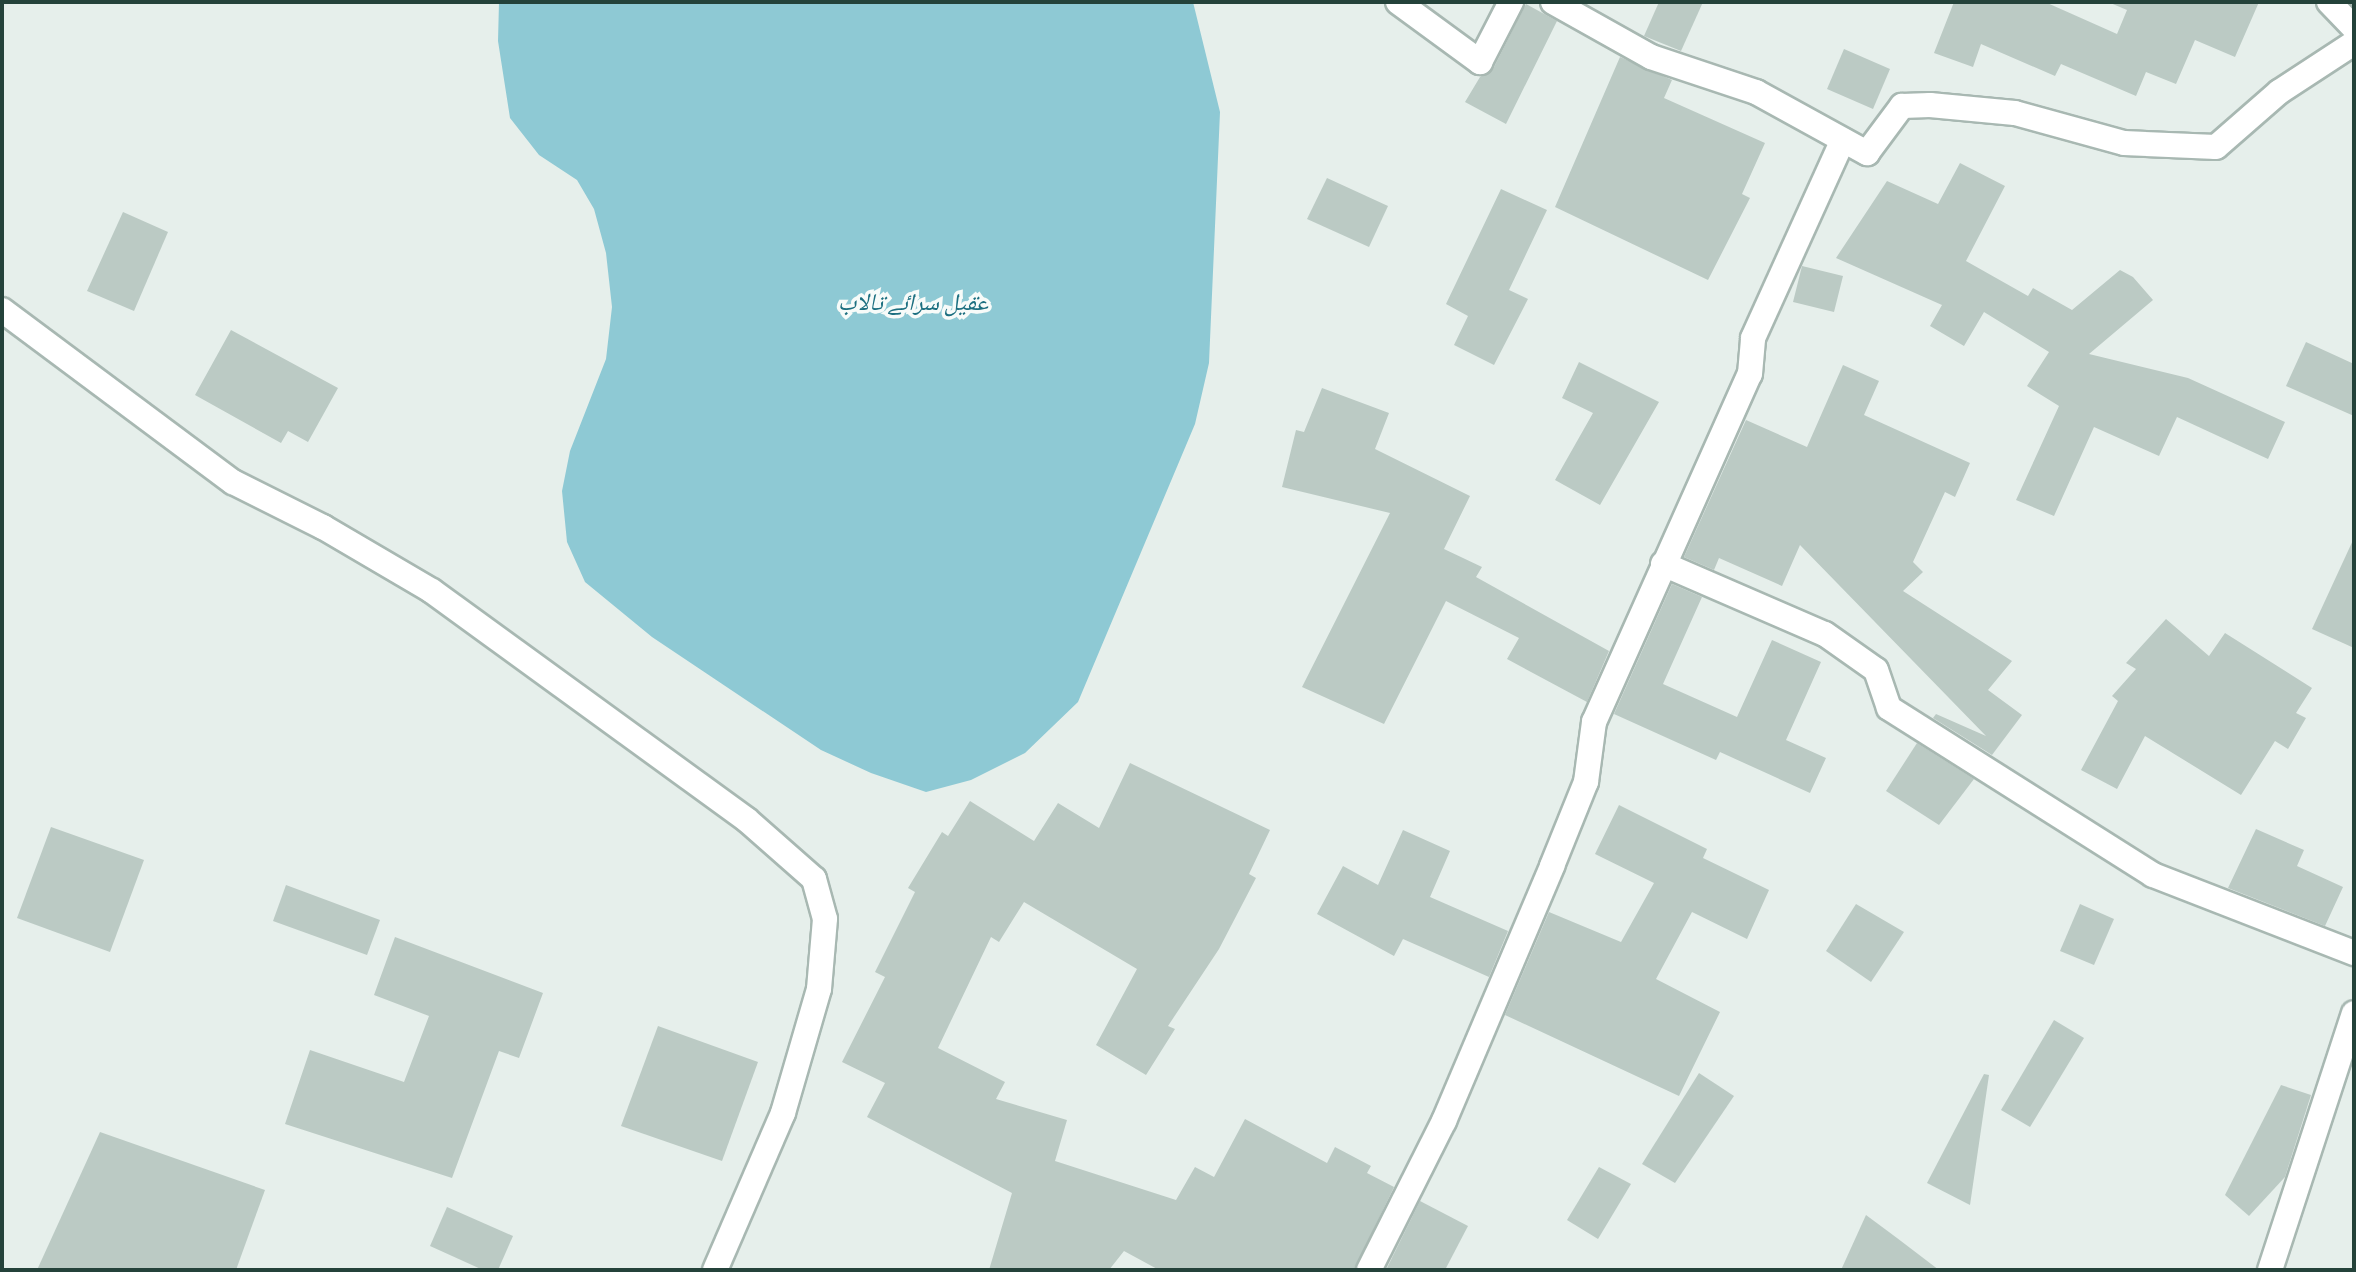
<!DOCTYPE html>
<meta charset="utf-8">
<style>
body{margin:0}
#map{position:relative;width:2356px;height:1272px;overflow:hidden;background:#e6efeb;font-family:"Source Sans 3","Noto Naskh Arabic",sans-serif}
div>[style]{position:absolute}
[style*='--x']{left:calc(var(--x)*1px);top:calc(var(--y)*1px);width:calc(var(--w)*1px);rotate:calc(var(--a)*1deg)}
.water>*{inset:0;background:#8ec9d4}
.building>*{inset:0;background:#bbcac4}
.roads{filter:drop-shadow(2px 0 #a8b8b2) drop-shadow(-2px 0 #a8b8b2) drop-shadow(0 2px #a8b8b2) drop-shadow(0 -2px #a8b8b2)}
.street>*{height:24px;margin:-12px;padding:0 12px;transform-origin:12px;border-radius:12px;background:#fff}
span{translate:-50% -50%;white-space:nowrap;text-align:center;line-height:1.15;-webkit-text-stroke:7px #f7fbf9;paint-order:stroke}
.water-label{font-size:24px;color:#1c6f80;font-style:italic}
.frame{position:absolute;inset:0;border:4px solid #24423a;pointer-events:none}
</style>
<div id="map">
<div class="water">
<i style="clip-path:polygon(499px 2px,1193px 2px,1220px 112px,1209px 363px,1195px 424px,1078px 702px,1025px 753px,971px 780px,926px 792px,871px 773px,821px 750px,652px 637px,585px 582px,567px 542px,562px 491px,570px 451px,606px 359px,612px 307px,606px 253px,594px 209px,577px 180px,539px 155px,510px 118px,498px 41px)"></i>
</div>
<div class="building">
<i style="clip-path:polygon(1659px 2px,1703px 2px,1681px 51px,1644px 36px)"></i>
<i style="clip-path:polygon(1954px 2px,2045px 2px,2117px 34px,2127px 10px,2108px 2px,2259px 2px,2235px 57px,2195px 40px,2176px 84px,2146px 72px,2136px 96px,2061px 64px,2055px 76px,1981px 44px,1973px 67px,1934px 53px)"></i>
<i style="clip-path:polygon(1526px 4px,1557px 21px,1506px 124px,1465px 102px,1480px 77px,1493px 69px)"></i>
<i style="clip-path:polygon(1844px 49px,1890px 69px,1873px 109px,1827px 89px)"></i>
<i style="clip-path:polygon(1620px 57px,1672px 80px,1664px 98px,1765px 143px,1742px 194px,1750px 198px,1708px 280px,1555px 207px)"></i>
<i style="clip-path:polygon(1960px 163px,2005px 186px,1966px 261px,2028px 296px,2033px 288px,2072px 310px,2120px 270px,2133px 277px,2153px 300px,2089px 354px,2188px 378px,2285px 422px,2268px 459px,2177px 417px,2159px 456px,2094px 427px,2054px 516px,2016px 500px,2059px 406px,2027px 386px,2049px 352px,1984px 312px,1964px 346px,1930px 326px,1942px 305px,1836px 258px,1887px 181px,1938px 204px)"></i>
<i style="clip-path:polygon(1327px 178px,1388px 206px,1369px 247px,1307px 219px)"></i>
<i style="clip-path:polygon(1501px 189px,1547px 210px,1509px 290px,1528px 299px,1494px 365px,1454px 345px,1468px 316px,1446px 304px)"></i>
<i style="clip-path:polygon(123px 212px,168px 232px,134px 311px,87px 291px)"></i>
<i style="clip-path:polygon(1802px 266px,1843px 276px,1834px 312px,1793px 302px)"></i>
<i style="clip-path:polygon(231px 330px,338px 388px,308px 442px,288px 431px,281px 443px,195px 395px)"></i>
<i style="clip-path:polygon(2306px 342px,2354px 364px,2354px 416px,2286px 386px)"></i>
<i style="clip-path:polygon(1579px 362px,1659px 402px,1600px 505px,1555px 480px,1593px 413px,1562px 398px)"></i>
<i style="clip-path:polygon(1843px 365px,1879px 381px,1864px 415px,1970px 463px,1955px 497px,1945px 492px,1913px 562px,1923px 572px,1903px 591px,2012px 661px,1988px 690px,2022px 715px,1992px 755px,1933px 718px,1936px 714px,1986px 736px,1800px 545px,1782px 586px,1719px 558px,1714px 570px,1684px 557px,1746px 420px,1807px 447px)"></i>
<i style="clip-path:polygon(1322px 388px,1389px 413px,1375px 449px,1470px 496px,1444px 549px,1482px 567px,1476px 577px,1609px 651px,1587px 702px,1507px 659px,1519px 638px,1446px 601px,1384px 724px,1302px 687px,1390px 513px,1282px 487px,1296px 430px,1304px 432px)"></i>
<i style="clip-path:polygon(2354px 538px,2354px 648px,2312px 629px)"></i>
<i style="clip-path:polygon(1672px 584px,1702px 597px,1663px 684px,1737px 717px,1772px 640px,1821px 662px,1786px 740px,1826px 758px,1810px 793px,1720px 752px,1716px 760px,1614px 714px)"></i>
<i style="clip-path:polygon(2166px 619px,2209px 656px,2225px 633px,2312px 688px,2296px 713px,2306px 718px,2288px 749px,2275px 741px,2241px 795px,2145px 736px,2117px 789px,2081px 770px,2118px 701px,2112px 696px,2136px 669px,2126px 663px)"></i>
<i style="clip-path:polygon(1917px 743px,1974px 779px,1939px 825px,1886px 791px)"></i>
<i style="clip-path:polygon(1130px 763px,1270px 830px,1249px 874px,1256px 878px,1219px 949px,1168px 1026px,1175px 1029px,1146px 1075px,1096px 1045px,1137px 969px,1024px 902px,999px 942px,991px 937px,938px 1048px,1005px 1082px,996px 1099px,1067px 1120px,1055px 1161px,1176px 1200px,1195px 1167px,1214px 1177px,1245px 1119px,1327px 1163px,1335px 1147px,1371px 1166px,1367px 1173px,1394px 1187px,1354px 1270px,1159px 1270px,1124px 1251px,1109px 1270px,989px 1270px,1012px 1193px,867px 1117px,885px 1083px,842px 1062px,885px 977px,875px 972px,915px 892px,908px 888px,942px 832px,948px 836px,970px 801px,1034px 841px,1058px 803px,1099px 828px)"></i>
<i style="clip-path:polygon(1619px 805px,1707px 849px,1703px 858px,1769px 890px,1747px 939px,1692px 912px,1656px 979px,1720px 1012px,1679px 1096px,1505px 1015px,1549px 912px,1621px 942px,1654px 883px,1595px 854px)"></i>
<i style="clip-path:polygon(51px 827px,144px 860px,110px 952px,17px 918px)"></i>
<i style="clip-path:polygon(2256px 829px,2304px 850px,2297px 866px,2343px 887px,2325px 926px,2228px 888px)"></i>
<i style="clip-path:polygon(1403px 830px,1450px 851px,1430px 897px,1508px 931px,1489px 977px,1403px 939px,1394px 956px,1317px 914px,1343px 866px,1378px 885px)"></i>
<i style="clip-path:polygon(286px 885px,380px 920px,367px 955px,273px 921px)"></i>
<i style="clip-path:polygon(1856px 904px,1904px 932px,1871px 982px,1826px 951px)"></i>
<i style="clip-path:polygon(2080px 904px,2114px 919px,2094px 965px,2060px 951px)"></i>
<i style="clip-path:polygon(395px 937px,543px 993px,519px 1058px,499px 1051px,452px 1178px,285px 1124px,310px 1050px,404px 1082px,429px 1016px,374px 995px)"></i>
<i style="clip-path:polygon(2054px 1020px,2084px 1038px,2030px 1127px,2001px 1110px)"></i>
<i style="clip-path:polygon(658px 1026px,758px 1062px,722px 1161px,621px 1126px)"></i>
<i style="clip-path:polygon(1699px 1073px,1734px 1096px,1675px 1183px,1642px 1164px)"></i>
<i style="clip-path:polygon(1984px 1074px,1989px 1075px,1970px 1205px,1927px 1183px)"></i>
<i style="clip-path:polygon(2281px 1085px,2311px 1095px,2285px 1177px,2249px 1216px,2225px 1195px)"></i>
<i style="clip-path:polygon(100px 1132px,265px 1190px,236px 1270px,37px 1270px)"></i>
<i style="clip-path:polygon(1599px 1167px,1631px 1184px,1598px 1239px,1567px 1220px)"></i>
<i style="clip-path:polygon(1420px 1201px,1468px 1226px,1445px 1270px,1386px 1270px)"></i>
<i style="clip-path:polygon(447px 1207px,513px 1236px,498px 1270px,483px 1270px,430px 1246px)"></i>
<i style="clip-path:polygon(1866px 1215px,1897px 1238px,1939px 1270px,1841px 1270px)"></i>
</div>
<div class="roads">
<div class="street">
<i style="--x:1398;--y:2;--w:102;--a:36.2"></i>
<i style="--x:1480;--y:62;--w:68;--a:-62.7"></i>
<i style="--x:1553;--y:2;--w:112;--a:29.3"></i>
<i style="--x:1651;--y:57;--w:111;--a:18.4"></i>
<i style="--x:1756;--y:92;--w:127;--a:28.8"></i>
<i style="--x:1867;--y:153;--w:59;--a:-53.3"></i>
<i style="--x:1902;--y:106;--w:28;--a:-2"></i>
<i style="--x:1930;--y:105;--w:85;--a:5.4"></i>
<i style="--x:2015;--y:113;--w:113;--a:15.4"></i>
<i style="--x:2124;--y:143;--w:92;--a:2.5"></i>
<i style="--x:2216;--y:147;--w:84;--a:-41.1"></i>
<i style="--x:2279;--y:92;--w:90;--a:-33.2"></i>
<i style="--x:2329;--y:2;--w:36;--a:46"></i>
<i style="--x:2;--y:310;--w:288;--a:36.7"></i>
<i style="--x:233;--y:482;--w:101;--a:26.6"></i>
<i style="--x:323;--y:527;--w:126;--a:30.4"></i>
<i style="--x:432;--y:591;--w:389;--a:36"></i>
<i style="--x:747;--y:820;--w:89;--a:41.4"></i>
<i style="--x:814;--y:879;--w:41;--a:74.6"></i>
<i style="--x:825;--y:919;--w:70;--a:94.9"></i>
<i style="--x:819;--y:989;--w:129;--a:106.2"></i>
<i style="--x:783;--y:1113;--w:171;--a:113.4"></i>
<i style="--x:1663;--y:564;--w:176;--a:23.4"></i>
<i style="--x:1825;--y:634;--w:62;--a:35.2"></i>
<i style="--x:1876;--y:670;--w:40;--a:71.1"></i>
<i style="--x:1889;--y:708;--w:312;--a:32.3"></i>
<i style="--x:2153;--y:875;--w:216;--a:21.2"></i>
<i style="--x:1369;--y:1270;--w:167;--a:-63.3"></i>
<i style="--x:1444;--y:1121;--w:277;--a:-67"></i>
<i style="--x:1552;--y:866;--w:91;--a:-68"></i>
<i style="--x:1586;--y:782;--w:61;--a:-82.4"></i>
<i style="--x:1594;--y:722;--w:381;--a:-65.9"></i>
<i style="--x:1750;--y:374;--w:36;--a:-85"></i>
<i style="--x:1753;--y:338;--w:217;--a:-65.6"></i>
<i style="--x:2270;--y:1270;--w:270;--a:-71.9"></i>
</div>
</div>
<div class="water-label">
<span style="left:913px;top:303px">عقیل سرائے تالاب</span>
</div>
<div class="frame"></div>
</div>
